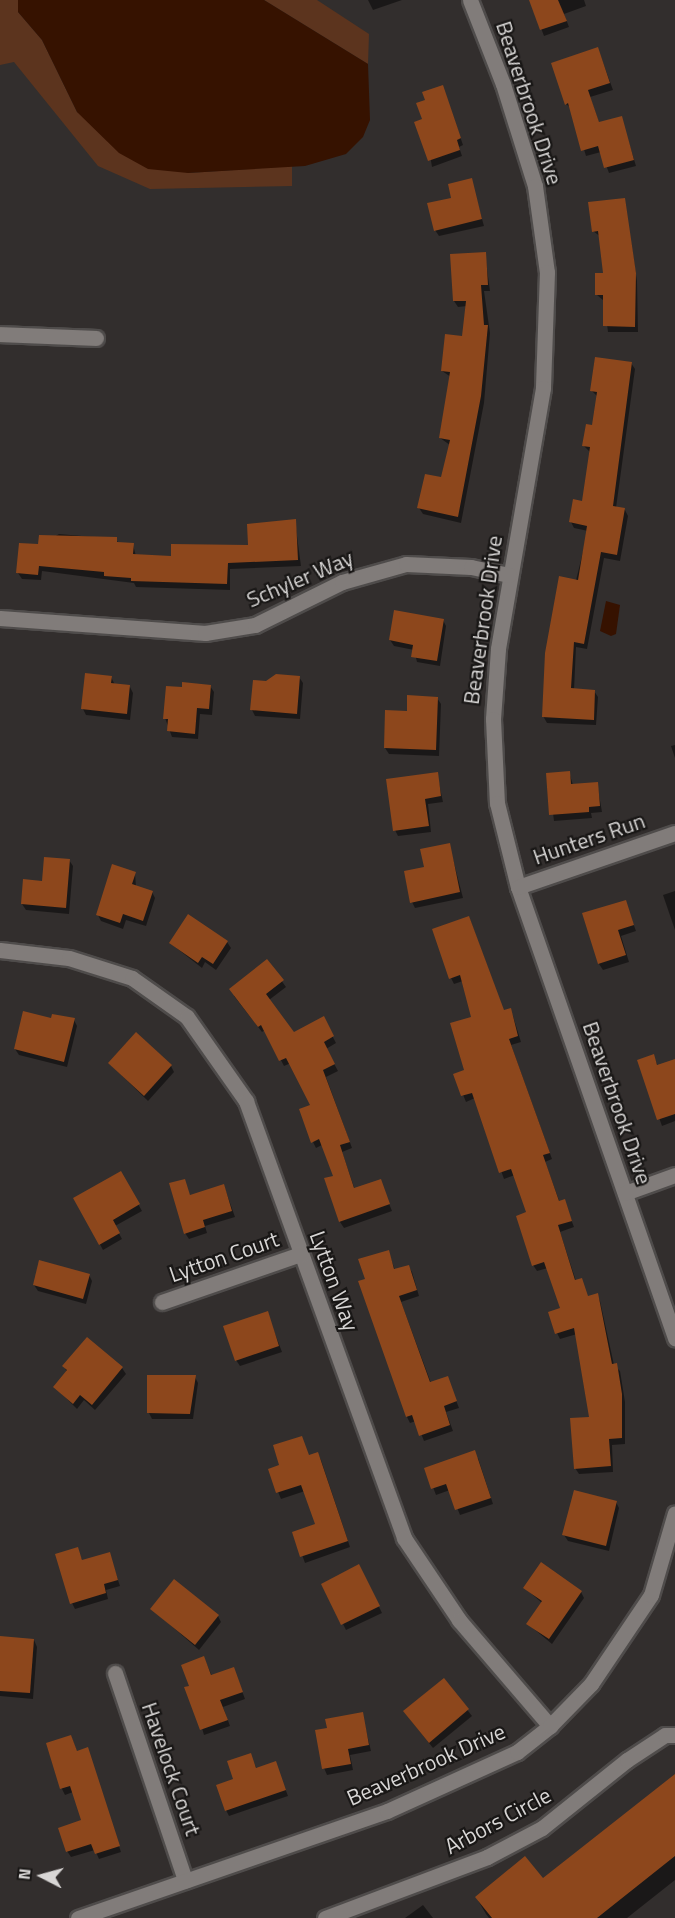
<!DOCTYPE html>
<style>
body{margin:0}
#map{position:relative;width:675px;height:1918px;overflow:hidden;background:#322e2d;font-family:"Titillium Web",sans-serif}
div>[style]{position:absolute}
[style*='--x']{left:calc(var(--x)*1px);top:calc(var(--y)*1px);width:calc(var(--w)*1px);rotate:calc(var(--a)*1deg)}
.green>*{inset:0;background:#5c341e}
.water>*{inset:0;background:#361200}
.shadow>*{inset:0;background:#0007}
.building>*{inset:0;background:#8d471c}
.roads{filter:drop-shadow(2px 0 #4f4c4b) drop-shadow(-2px 0 #4f4c4b) drop-shadow(0 2px #4f4c4b) drop-shadow(0 -2px #4f4c4b)}
.minor>*{height:15px;margin:-7.5px;padding:0 7.5px;transform-origin:7.5px;border-radius:7.5px;background:#817c7a}
span{translate:-50% -50%;white-space:nowrap;text-align:center;line-height:1.15;-webkit-text-stroke:4.5px #191716;paint-order:stroke}
.street-label{font-size:22px;color:#d8d6d5}
.north{position:absolute;left:12px;top:1846px;width:60px;height:60px;-webkit-text-stroke:4px #191716;paint-order:stroke;rotate:276deg;font-size:16px;font-weight:700;line-height:24px;text-align:center;color:#d8d6d5}
.north::after{content:'';display:block;margin:auto;width:21px;height:27px;background:#d8d6d5;clip-path:polygon(50% 0,100% 100%,50% 72%,0 100%)}
</style>
<div id="map">
<div class="green">
<i style="clip-path:polygon(0 0,18px 0,18px 12px,42px 40px,77px 112px,188px 173px,292px 166px,292px 186px,150px 189px,98px 166px,14px 62px,0 65px)"></i>
<i style="clip-path:polygon(264px 0,317px 0,369px 34px,368px 64px)"></i>
</div>
<div class="water">
<i style="clip-path:polygon(18px 0,264px 0,368px 64px,370px 120px,363px 137px,346px 154px,305px 166px,188px 173px,148px 169px,119px 153px,77px 112px,42px 40px,18px 12px)"></i>
<i style="clip-path:polygon(606px 601px,620px 605px,616px 634px,611px 636px,600px 631px)"></i>
</div>
<div class="shadow">
<i style="clip-path:polygon(368px 0,402px 0,373px 10px)"></i>
<i style="clip-path:polygon(535px 0,584px 0,586px 6px,564px 14px,569px 27px,544px 36px,531px 2px)"></i>
<i style="clip-path:polygon(598px 49px,613px 90px,590px 97px,599px 123px,621px 117px,636px 166px,609px 173px,601px 152px,586px 156px,572px 109px,566px 104px)"></i>
<i style="clip-path:polygon(445px 93px,463px 145px,459px 147px,462px 156px,432px 167px,424px 120px)"></i>
<i style="clip-path:polygon(471px 180px,484px 226px,439px 236px,435px 230px,453px 199px)"></i>
<i style="clip-path:polygon(624px 199px,637px 281px,638px 332px,608px 332px,604px 301px,597px 295px,605px 274px,601px 237px,593px 231px)"></i>
<i style="clip-path:polygon(485px 254px,490px 291px,484px 291px,490px 333px,484px 403px,461px 523px,423px 514px,419px 508px,442px 479px,450px 445px,440px 438px,451px 377px,442px 371px,464px 337px,467px 306px,458px 307px,454px 301px)"></i>
<i style="clip-path:polygon(631px 363px,635px 369px,616px 508px,625px 510px,628px 516px,620px 561px,604px 558px,587px 649px,576px 647px,574px 690px,594px 691px,598px 697px,596px 725px,547px 723px,543px 716px,588px 531px,574px 528px,571px 522px,583px 503px,591px 453px,584px 446px,594px 427px,598px 397px,592px 391px)"></i>
<i style="clip-path:polygon(295px 521px,301px 566px,230px 569px,230px 590px,136px 587px,134px 583px,42px 571px,41px 580px,22px 579px,18px 573px,39px 546px,59px 534px,116px 539px,119px 544px,133px 545px,136px 556px,172px 558px,250px 546px)"></i>
<i style="clip-path:polygon(443px 620px,446px 626px,440px 666px,417px 662px,414px 650px,394px 646px,390px 640px)"></i>
<i style="clip-path:polygon(111px 677px,115px 685px,130px 687px,133px 693px,130px 720px,86px 715px,83px 709px)"></i>
<i style="clip-path:polygon(299px 677px,303px 683px,300px 719px,255px 716px,252px 710px,266px 682px)"></i>
<i style="clip-path:polygon(210px 686px,214px 692px,212px 715px,200px 714px,198px 739px,172px 737px,165px 718px)"></i>
<i style="clip-path:polygon(437px 698px,441px 704px,439px 756px,389px 754px,385px 748px,408px 712px)"></i>
<i style="clip-path:polygon(675px 745px,675px 758px,671px 746px)"></i>
<i style="clip-path:polygon(569px 772px,573px 785px,597px 783px,602px 812px,591px 813px,592px 818px,554px 821px,548px 774px)"></i>
<i style="clip-path:polygon(437px 774px,443px 802px,428px 804px,431px 832px,398px 836px,395px 830px)"></i>
<i style="clip-path:polygon(449px 844px,463px 898px,415px 908px,412px 902px,426px 868px)"></i>
<i style="clip-path:polygon(69px 860px,73px 866px,69px 914px,26px 910px,22px 904px)"></i>
<i style="clip-path:polygon(135px 873px,136px 887px,152px 892px,155px 898px,146px 926px,126px 920px,123px 929px,101px 921px,98px 915px)"></i>
<i style="clip-path:polygon(675px 891px,675px 930px,663px 895px)"></i>
<i style="clip-path:polygon(625px 901px,636px 931px,621px 936px,629px 962px,603px 970px,599px 964px)"></i>
<i style="clip-path:polygon(469px 917px,504px 1012px,510px 1010px,513px 1016px,521px 1042px,511px 1045px,552px 1159px,545px 1162px,560px 1203px,564px 1201px,574px 1227px,560px 1232px,576px 1281px,581px 1279px,588px 1298px,597px 1295px,600px 1301px,614px 1365px,620px 1371px,625px 1402px,625px 1444px,612px 1445px,613px 1472px,579px 1474px,575px 1468px,591px 1418px,577px 1334px,560px 1339px,557px 1333px,562px 1309px,548px 1268px,537px 1271px,533px 1265px,528px 1213px,515px 1175px,504px 1179px,475px 1098px,466px 1102px,455px 1075px,466px 1071px,473px 1018px,463px 981px,454px 984px,451px 978px)"></i>
<i style="clip-path:polygon(227px 942px,231px 948px,216px 970px,205px 962px,202px 968px,170px 943px)"></i>
<i style="clip-path:polygon(267px 961px,286px 987px,269px 1000px,294px 1033px,323px 1018px,336px 1043px,326px 1049px,338px 1071px,326px 1077px,352px 1148px,342px 1152px,355px 1190px,380px 1181px,392px 1211px,344px 1228px,340px 1222px,335px 1176px,322px 1145px,316px 1148px,313px 1142px,312px 1106px,291px 1063px,284px 1066px,265px 1030px,262px 1032px,234px 996px)"></i>
<i style="clip-path:polygon(52px 1020px,74px 1020px,77px 1026px,67px 1067px,19px 1055px,15px 1049px)"></i>
<i style="clip-path:polygon(653px 1056px,658px 1066px,675px 1061px,675px 1121px,662px 1126px,639px 1061px)"></i>
<i style="clip-path:polygon(109px 1063px,171px 1066px,174px 1072px,148px 1101px)"></i>
<i style="clip-path:polygon(121px 1173px,142px 1211px,115px 1226px,122px 1239px,103px 1250px,75px 1198px)"></i>
<i style="clip-path:polygon(184px 1181px,190px 1196px,224px 1186px,235px 1217px,205px 1226px,207px 1233px,189px 1239px,185px 1233px)"></i>
<i style="clip-path:polygon(388px 1251px,395px 1270px,408px 1266px,412px 1272px,419px 1296px,401px 1302px,431px 1383px,447px 1377px,459px 1408px,446px 1412px,453px 1431px,424px 1441px,416px 1421px,410px 1423px,407px 1417px,360px 1282px,366px 1280px)"></i>
<i style="clip-path:polygon(89px 1275px,92px 1281px,86px 1304px,38px 1291px,34px 1285px)"></i>
<i style="clip-path:polygon(267px 1313px,282px 1352px,240px 1366px,236px 1360px)"></i>
<i style="clip-path:polygon(64px 1366px,122px 1368px,126px 1374px,95px 1410px,84px 1400px,77px 1409px,55px 1387px,67px 1372px)"></i>
<i style="clip-path:polygon(195px 1377px,198px 1383px,193px 1419px,152px 1419px,149px 1413px)"></i>
<i style="clip-path:polygon(301px 1437px,309px 1457px,318px 1454px,321px 1460px,350px 1547px,305px 1563px,294px 1533px,316px 1525px,305px 1491px,281px 1499px,269px 1470px,281px 1466px)"></i>
<i style="clip-path:polygon(478px 1458px,493px 1504px,460px 1515px,450px 1490px,436px 1495px,426px 1469px)"></i>
<i style="clip-path:polygon(616px 1502px,619px 1508px,609px 1551px,568px 1541px,564px 1535px)"></i>
<i style="clip-path:polygon(77px 1548px,83px 1562px,109px 1554px,120px 1586px,106px 1590px,108px 1599px,75px 1609px,72px 1603px)"></i>
<i style="clip-path:polygon(362px 1572px,382px 1613px,346px 1630px,323px 1584px)"></i>
<i style="clip-path:polygon(525px 1588px,581px 1592px,584px 1598px,552px 1644px,528px 1624px,542px 1603px)"></i>
<i style="clip-path:polygon(152px 1609px,218px 1616px,221px 1622px,199px 1650px)"></i>
<i style="clip-path:polygon(0 1638px,34px 1640px,37px 1647px,33px 1699px,0 1696px)"></i>
<i style="clip-path:polygon(204px 1658px,212px 1676px,236px 1675px,245px 1699px,223px 1707px,230px 1726px,204px 1735px,190px 1687px)"></i>
<i style="clip-path:polygon(444px 1680px,472px 1716px,433px 1748px,409px 1718px)"></i>
<i style="clip-path:polygon(362px 1714px,371px 1751px,350px 1755px,353px 1770px,327px 1775px,324px 1768px,329px 1729px)"></i>
<i style="clip-path:polygon(71px 1736px,77px 1752px,88px 1753px,121px 1852px,99px 1859px,95px 1850px,71px 1857px,67px 1851px,83px 1821px,73px 1792px,65px 1795px,62px 1789px,48px 1744px)"></i>
<i style="clip-path:polygon(250px 1755px,257px 1769px,275px 1762px,288px 1796px,229px 1816px,226px 1810px,235px 1780px)"></i>
<i style="clip-path:polygon(675px 1788px,675px 1880px,627px 1918px,489px 1918px,486px 1914px,476px 1897px,543px 1880px)"></i>
<i style="clip-path:polygon(423px 1905px,433px 1918px,405px 1918px)"></i>
</div>
<div class="building">
<i style="clip-path:polygon(529px 0,558px 0,567px 21px,540px 30px)"></i>
<i style="clip-path:polygon(598px 47px,610px 83px,588px 90px,599px 122px,622px 116px,634px 160px,604px 168px,598px 146px,581px 151px,568px 103px,565px 105px,551px 63px)"></i>
<i style="clip-path:polygon(443px 85px,461px 138px,457px 140px,460px 150px,428px 161px,414px 122px,422px 119px,416px 103px,425px 100px,422px 92px)"></i>
<i style="clip-path:polygon(472px 178px,482px 219px,434px 231px,427px 203px,451px 198px,448px 184px)"></i>
<i style="clip-path:polygon(625px 198px,636px 273px,635px 327px,603px 326px,603px 295px,595px 295px,595px 273px,603px 273px,598px 231px,592px 232px,588px 202px)"></i>
<i style="clip-path:polygon(486px 252px,488px 285px,481px 285px,484px 325px,488px 325px,481px 396px,458px 517px,417px 508px,425px 474px,441px 477px,450px 440px,439px 438px,450px 372px,441px 371px,445px 334px,462px 336px,466px 301px,453px 301px,450px 254px)"></i>
<i style="clip-path:polygon(595px 357px,632px 362px,613px 506px,625px 508px,617px 555px,601px 552px,584px 644px,574px 642px,571px 688px,595px 690px,594px 720px,542px 717px,545px 653px,559px 576px,578px 580px,587px 526px,569px 522px,573px 499px,582px 501px,590px 447px,582px 446px,586px 424px,592px 425px,597px 392px,590px 391px)"></i>
<i style="clip-path:polygon(296px 519px,298px 560px,228px 563px,227px 584px,131px 581px,131px 578px,104px 576px,104px 572px,39px 566px,38px 575px,16px 573px,19px 543px,38px 544px,39px 535px,117px 537px,117px 542px,134px 543px,133px 554px,171px 556px,171px 544px,248px 545px,247px 524px)"></i>
<i style="clip-path:polygon(394px 610px,444px 619px,437px 661px,411px 657px,413px 645px,389px 640px)"></i>
<i style="clip-path:polygon(85px 673px,112px 676px,111px 683px,130px 685px,127px 714px,81px 709px)"></i>
<i style="clip-path:polygon(276px 674px,300px 676px,297px 714px,250px 710px,253px 680px,266px 681px)"></i>
<i style="clip-path:polygon(182px 682px,211px 685px,209px 709px,197px 708px,195px 734px,167px 731px,168px 719px,163px 719px,166px 686px,182px 687px)"></i>
<i style="clip-path:polygon(407px 695px,438px 697px,436px 750px,384px 748px,385px 710px,407px 711px)"></i>
<i style="clip-path:polygon(570px 771px,571px 784px,598px 782px,600px 806px,589px 807px,589px 812px,549px 815px,546px 773px)"></i>
<i style="clip-path:polygon(438px 772px,441px 796px,425px 799px,429px 826px,393px 831px,386px 779px)"></i>
<i style="clip-path:polygon(450px 843px,460px 892px,410px 903px,404px 871px,424px 867px,420px 849px)"></i>
<i style="clip-path:polygon(44px 857px,70px 859px,66px 908px,21px 904px,23px 879px,42px 881px)"></i>
<i style="clip-path:polygon(112px 864px,136px 872px,132px 884px,153px 891px,143px 921px,123px 914px,120px 923px,96px 915px)"></i>
<i style="clip-path:polygon(626px 900px,634px 925px,618px 930px,626px 955px,598px 964px,582px 913px)"></i>
<i style="clip-path:polygon(188px 914px,228px 941px,213px 964px,202px 957px,198px 963px,169px 943px)"></i>
<i style="clip-path:polygon(469px 916px,504px 1010px,511px 1008px,518px 1036px,509px 1039px,550px 1153px,543px 1155px,559px 1201px,565px 1199px,572px 1221px,558px 1225px,575px 1280px,582px 1278px,588px 1296px,598px 1293px,612px 1364px,617px 1363px,622px 1394px,622px 1438px,609px 1439px,611px 1466px,574px 1469px,570px 1418px,589px 1417px,574px 1328px,555px 1334px,548px 1312px,560px 1308px,544px 1262px,532px 1266px,516px 1216px,526px 1212px,511px 1169px,499px 1173px,472px 1093px,461px 1096px,453px 1074px,464px 1070px,450px 1023px,471px 1017px,460px 975px,449px 979px,432px 929px)"></i>
<i style="clip-path:polygon(267px 959px,284px 980px,266px 994px,294px 1032px,324px 1016px,334px 1036px,324px 1042px,335px 1064px,323px 1070px,350px 1142px,340px 1145px,354px 1188px,381px 1179px,390px 1204px,339px 1222px,324px 1178px,333px 1176px,319px 1139px,311px 1143px,299px 1109px,310px 1105px,286px 1058px,279px 1061px,261px 1025px,258px 1027px,229px 989px)"></i>
<i style="clip-path:polygon(23px 1011px,51px 1018px,52px 1014px,75px 1018px,64px 1062px,14px 1049px)"></i>
<i style="clip-path:polygon(136px 1032px,172px 1065px,144px 1096px,108px 1063px)"></i>
<i style="clip-path:polygon(654px 1054px,657px 1065px,675px 1059px,675px 1114px,657px 1120px,637px 1060px)"></i>
<i style="clip-path:polygon(121px 1171px,140px 1204px,113px 1220px,120px 1233px,99px 1245px,73px 1198px)"></i>
<i style="clip-path:polygon(185px 1179px,190px 1195px,224px 1184px,232px 1211px,203px 1220px,205px 1227px,184px 1234px,169px 1183px)"></i>
<i style="clip-path:polygon(389px 1250px,394px 1269px,409px 1265px,417px 1290px,399px 1296px,430px 1382px,448px 1376px,457px 1401px,444px 1406px,450px 1425px,419px 1436px,412px 1415px,406px 1417px,358px 1281px,365px 1279px,358px 1259px)"></i>
<i style="clip-path:polygon(39px 1260px,90px 1274px,83px 1299px,33px 1285px)"></i>
<i style="clip-path:polygon(268px 1311px,279px 1346px,235px 1361px,223px 1326px)"></i>
<i style="clip-path:polygon(87px 1337px,123px 1367px,92px 1405px,80px 1395px,73px 1404px,53px 1387px,67px 1370px,62px 1366px)"></i>
<i style="clip-path:polygon(147px 1375px,196px 1375px,190px 1414px,147px 1413px)"></i>
<i style="clip-path:polygon(302px 1436px,309px 1455px,318px 1452px,348px 1541px,300px 1557px,292px 1532px,315px 1524px,301px 1485px,276px 1493px,268px 1469px,279px 1465px,273px 1445px)"></i>
<i style="clip-path:polygon(475px 1450px,491px 1498px,455px 1510px,446px 1484px,431px 1489px,424px 1468px)"></i>
<i style="clip-path:polygon(574px 1490px,617px 1501px,606px 1546px,562px 1535px)"></i>
<i style="clip-path:polygon(78px 1547px,82px 1560px,110px 1552px,118px 1580px,104px 1584px,106px 1593px,70px 1604px,55px 1554px)"></i>
<i style="clip-path:polygon(541px 1562px,582px 1591px,549px 1639px,526px 1624px,542px 1601px,523px 1588px)"></i>
<i style="clip-path:polygon(359px 1564px,380px 1606px,341px 1625px,321px 1584px)"></i>
<i style="clip-path:polygon(174px 1579px,219px 1615px,195px 1645px,150px 1609px)"></i>
<i style="clip-path:polygon(0 1636px,34px 1639px,30px 1693px,0 1691px)"></i>
<i style="clip-path:polygon(204px 1656px,211px 1675px,234px 1667px,243px 1692px,220px 1700px,228px 1720px,200px 1730px,184px 1687px,189px 1686px,181px 1665px)"></i>
<i style="clip-path:polygon(444px 1678px,469px 1709px,429px 1743px,403px 1711px)"></i>
<i style="clip-path:polygon(363px 1712px,369px 1745px,348px 1749px,351px 1764px,322px 1769px,315px 1730px,327px 1728px,325px 1719px)"></i>
<i style="clip-path:polygon(71px 1735px,77px 1751px,88px 1747px,120px 1846px,95px 1854px,91px 1844px,66px 1852px,58px 1828px,81px 1820px,70px 1786px,60px 1789px,46px 1743px)"></i>
<i style="clip-path:polygon(251px 1753px,256px 1768px,276px 1761px,286px 1790px,225px 1811px,216px 1785px,233px 1779px,227px 1761px)"></i>
<i style="clip-path:polygon(675px 1774px,675px 1856px,597px 1918px,492px 1918px,475px 1897px,525px 1856px,543px 1878px)"></i>
</div>
<div class="roads">
<div class="minor">
<i style="--x:470;--y:0;--w:90;--a:68.6"></i>
<i style="--x:503;--y:84;--w:107;--a:72.6"></i>
<i style="--x:535;--y:186;--w:87;--a:82.1"></i>
<i style="--x:547;--y:272;--w:116;--a:92"></i>
<i style="--x:543;--y:388;--w:265;--a:99.8"></i>
<i style="--x:498;--y:649;--w:70;--a:94.1"></i>
<i style="--x:493;--y:719;--w:84;--a:87.3"></i>
<i style="--x:497;--y:803;--w:87;--a:76"></i>
<i style="--x:518;--y:887;--w:478;--a:70.8"></i>
<i style="--x:0;--y:334;--w:96;--a:2.4"></i>
<i style="--x:0;--y:618;--w:206;--a:4.2"></i>
<i style="--x:205;--y:633;--w:51;--a:-9.1"></i>
<i style="--x:255;--y:625;--w:97;--a:-26.3"></i>
<i style="--x:342;--y:582;--w:66;--a:-15.7"></i>
<i style="--x:406;--y:564;--w:65;--a:2.6"></i>
<i style="--x:471;--y:567;--w:39;--a:12"></i>
<i style="--x:518;--y:887;--w:166;--a:-19"></i>
<i style="--x:0;--y:950;--w:69;--a:6.6"></i>
<i style="--x:69;--y:958;--w:66;--a:17.6"></i>
<i style="--x:132;--y:978;--w:67;--a:35.3"></i>
<i style="--x:187;--y:1017;--w:103;--a:54.9"></i>
<i style="--x:246;--y:1101;--w:465;--a:70.1"></i>
<i style="--x:404;--y:1538;--w:99;--a:56.1"></i>
<i style="--x:459;--y:1620;--w:140;--a:49.4"></i>
<i style="--x:625;--y:1193;--w:53;--a:-19.8"></i>
<i style="--x:162;--y:1302;--w:147;--a:-19.1"></i>
<i style="--x:115;--y:1673;--w:219;--a:71.3"></i>
<i style="--x:78;--y:1918;--w:327;--a:-19.1"></i>
<i style="--x:387;--y:1811;--w:143;--a:-24.4"></i>
<i style="--x:517;--y:1752;--w:42;--a:-38.2"></i>
<i style="--x:550;--y:1726;--w:59;--a:-45.7"></i>
<i style="--x:591;--y:1684;--w:107;--a:-56"></i>
<i style="--x:651;--y:1595;--w:85;--a:-73.7"></i>
<i style="--x:325;--y:1918;--w:173;--a:-20.6"></i>
<i style="--x:487;--y:1857;--w:62;--a:-27.8"></i>
<i style="--x:542;--y:1828;--w:109;--a:-38.7"></i>
<i style="--x:627;--y:1760;--w:45;--a:-33.3"></i>
<i style="--x:665;--y:1735;--w:10;--a:0"></i>
</div>
</div>
<div class="street-label">
<span style="left:529px;top:103px;rotate:72deg">Beaverbrook Drive</span>
<span style="left:300px;top:579px;rotate:-23deg">Schyler Way</span>
<span style="left:483px;top:620px;rotate:-82deg">Beaverbrook Drive</span>
<span style="left:589px;top:839px;rotate:-19deg">Hunters Run</span>
<span style="left:617px;top:1103px;rotate:71deg">Beaverbrook Drive</span>
<span style="left:224px;top:1257px;rotate:-19deg">Lytton Court</span>
<span style="left:334px;top:1281px;rotate:70deg">Lytton Way</span>
<span style="left:426px;top:1765px;rotate:-24deg">Beaverbrook Drive</span>
<span style="left:171px;top:1769px;rotate:71deg">Havelock Court</span>
<span style="left:498px;top:1821px;rotate:-28deg">Arbors Circle</span>
</div>
<div class="north">N</div>
</div>
